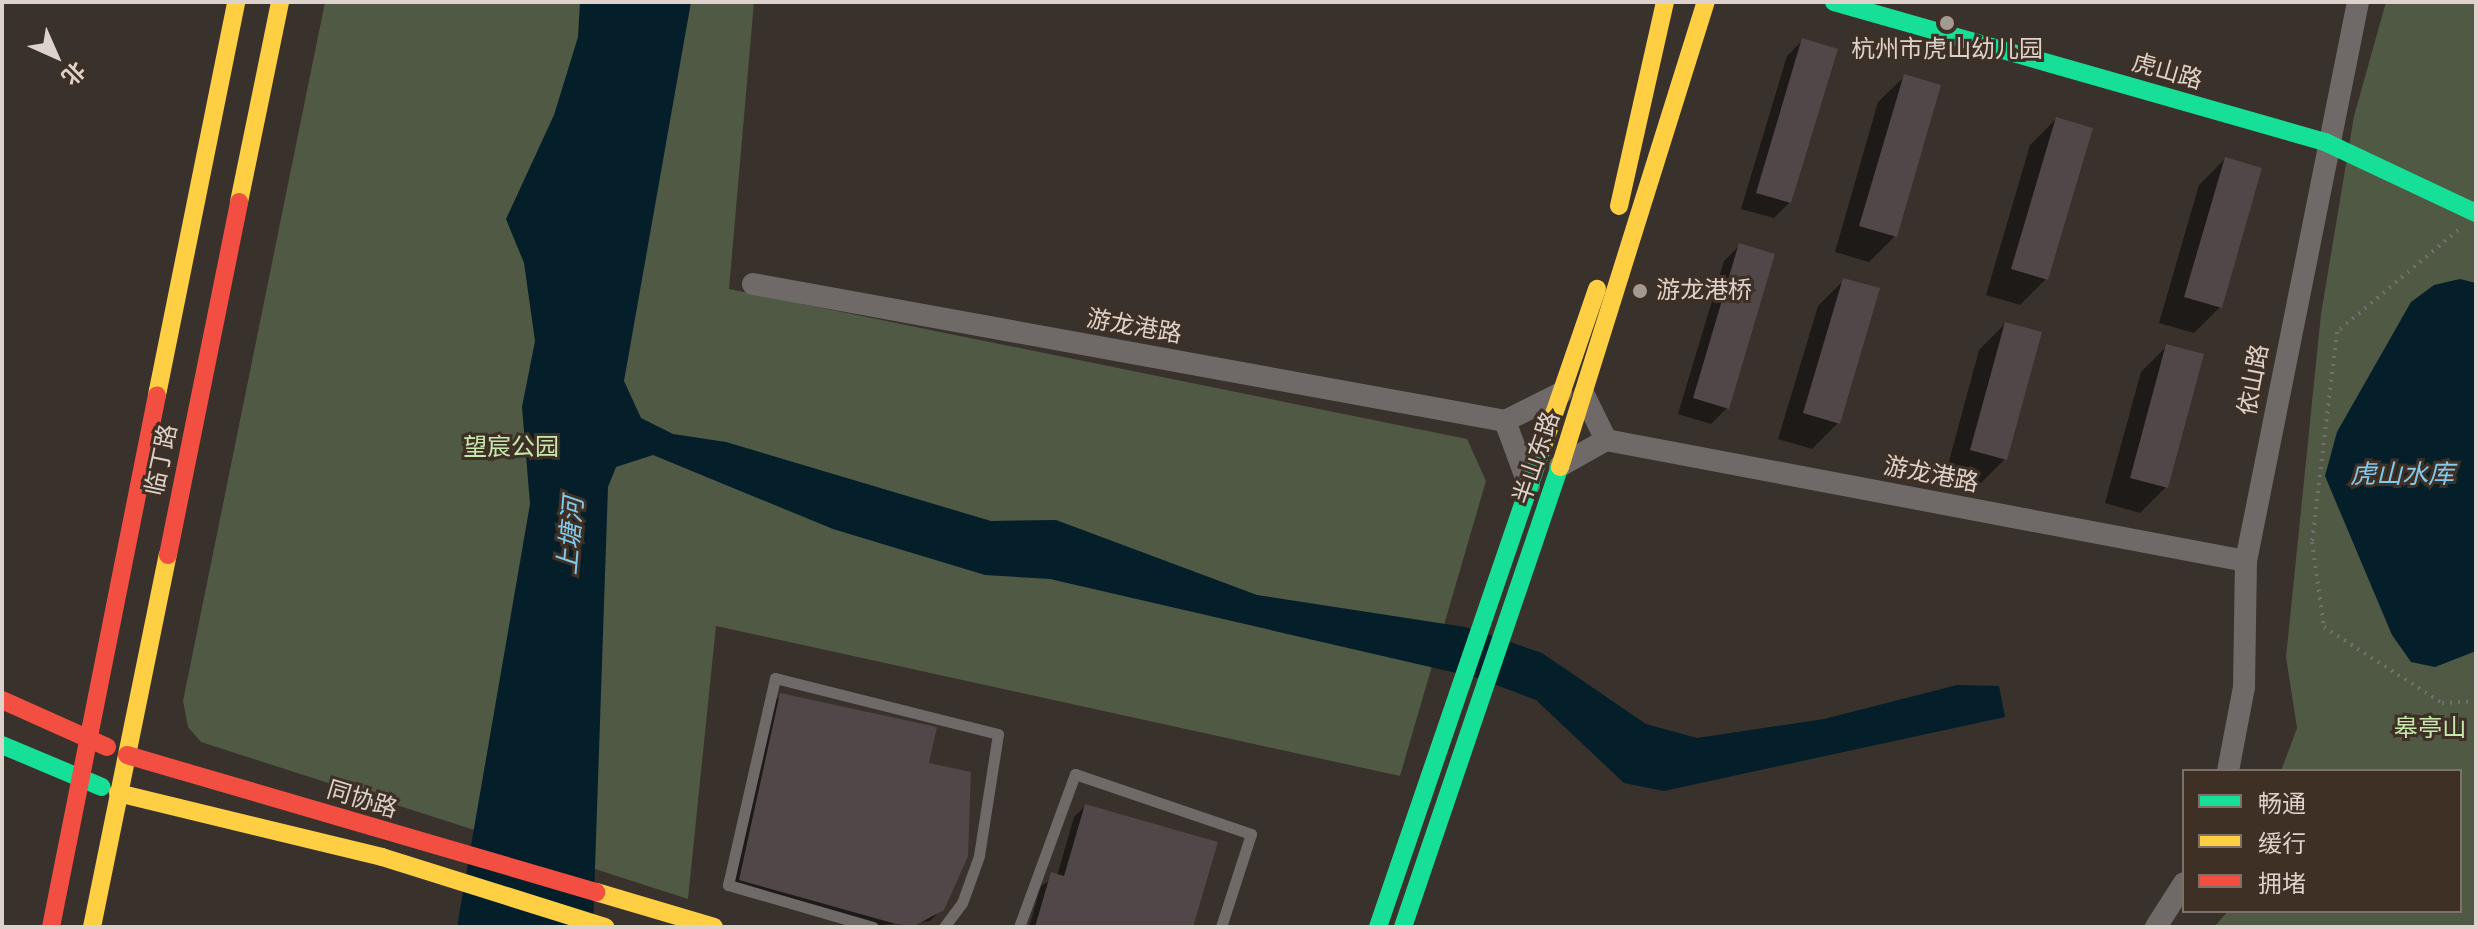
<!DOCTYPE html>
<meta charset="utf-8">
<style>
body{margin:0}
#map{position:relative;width:2478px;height:929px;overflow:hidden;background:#39312b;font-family:"Work Sans","Noto Sans SC",sans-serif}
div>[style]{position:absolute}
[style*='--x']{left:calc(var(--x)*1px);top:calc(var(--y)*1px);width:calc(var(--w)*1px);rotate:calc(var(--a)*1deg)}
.green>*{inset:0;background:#4f5944}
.water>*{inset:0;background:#051f2a}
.shadow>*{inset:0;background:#0007}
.building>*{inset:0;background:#514748}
.path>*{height:4px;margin-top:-2px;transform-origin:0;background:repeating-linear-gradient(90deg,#736f6c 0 2px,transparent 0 8px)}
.lane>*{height:11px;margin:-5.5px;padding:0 5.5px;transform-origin:5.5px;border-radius:5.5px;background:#6f6a67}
.street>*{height:22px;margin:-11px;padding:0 11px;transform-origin:11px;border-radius:11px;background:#6f6a67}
.fast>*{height:18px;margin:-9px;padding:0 9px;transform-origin:9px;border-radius:9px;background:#16e098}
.slow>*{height:18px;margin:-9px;padding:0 9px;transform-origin:9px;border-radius:9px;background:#ffcf43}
.jam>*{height:18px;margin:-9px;padding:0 9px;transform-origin:9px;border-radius:9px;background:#f24e42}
.dots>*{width:22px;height:22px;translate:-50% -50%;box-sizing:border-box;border:4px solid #3f3025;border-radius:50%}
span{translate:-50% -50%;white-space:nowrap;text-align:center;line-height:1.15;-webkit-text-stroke:6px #3f3025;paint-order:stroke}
.poi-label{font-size:24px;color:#ddd3cc}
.left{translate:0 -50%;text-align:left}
.street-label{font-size:24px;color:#ddd3cc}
.park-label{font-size:24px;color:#c8e9ae}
.water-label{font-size:26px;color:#82c9ec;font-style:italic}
.frame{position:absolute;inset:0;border:4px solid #ddd3cc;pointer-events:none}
.legend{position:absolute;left:2182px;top:769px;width:280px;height:144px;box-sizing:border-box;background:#3f3025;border:2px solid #7e7168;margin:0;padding:10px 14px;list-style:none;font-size:24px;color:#ddd3cc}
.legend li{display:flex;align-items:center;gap:16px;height:40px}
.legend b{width:40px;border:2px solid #7e7168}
.north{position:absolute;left:16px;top:16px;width:80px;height:80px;-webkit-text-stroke:6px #3f3025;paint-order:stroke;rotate:135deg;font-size:22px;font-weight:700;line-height:32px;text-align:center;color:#ddd3cc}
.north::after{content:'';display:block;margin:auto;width:28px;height:36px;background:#ddd3cc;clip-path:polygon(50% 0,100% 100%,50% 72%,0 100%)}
</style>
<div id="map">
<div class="green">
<i style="clip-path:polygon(325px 2px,754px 2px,729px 289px,1467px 439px,1486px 481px,1400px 776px,716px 626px,688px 899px,201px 742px,188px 727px,183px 701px)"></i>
<i style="clip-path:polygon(2386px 2px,2476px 2px,2476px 927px,2214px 927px,2228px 911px,2460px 911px,2460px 771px,2281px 771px,2297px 728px,2286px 657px,2321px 314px,2354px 116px)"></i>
</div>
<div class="water">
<i style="clip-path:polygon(580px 2px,691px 2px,624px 381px,641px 418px,673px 434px,726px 442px,991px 521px,1056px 520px,1257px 595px,1465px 627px,1542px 653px,1646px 724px,1697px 738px,1824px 719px,1957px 685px,1999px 686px,2005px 717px,1664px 791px,1624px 783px,1536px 700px,1478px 678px,1050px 579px,985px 575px,833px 529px,653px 455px,616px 467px,608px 487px,593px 927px,457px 927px,530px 504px,522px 407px,535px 341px,524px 263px,506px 219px,554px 115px,578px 37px)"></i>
<i style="clip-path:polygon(2460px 279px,2476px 283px,2476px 651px,2435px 667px,2411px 662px,2392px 635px,2325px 476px,2337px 432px,2411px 302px,2434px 285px)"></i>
</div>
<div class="shadow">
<i style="clip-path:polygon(1803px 40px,1790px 202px,1774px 218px,1741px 209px,1787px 56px)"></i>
<i style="clip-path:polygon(1905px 76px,1895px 236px,1869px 262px,1835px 252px,1878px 102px)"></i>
<i style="clip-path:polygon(2056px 119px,2046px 279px,2020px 305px,1986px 295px,2030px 145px)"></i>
<i style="clip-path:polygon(2225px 159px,2220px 307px,2194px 333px,2159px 323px,2199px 185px)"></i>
<i style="clip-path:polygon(1740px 245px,1727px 408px,1711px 424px,1678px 414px,1724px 261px)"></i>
<i style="clip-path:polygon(1844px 280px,1838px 423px,1812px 449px,1778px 439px,1818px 306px)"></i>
<i style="clip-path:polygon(2005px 324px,2005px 459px,1979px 485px,1945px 476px,1979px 350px)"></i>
<i style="clip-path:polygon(2167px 346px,2166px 487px,2140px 513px,2105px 503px,2141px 372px)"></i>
<i style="clip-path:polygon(781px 695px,926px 764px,942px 909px,930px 921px,856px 927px,729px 891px,770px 706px)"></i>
<i style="clip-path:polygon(1085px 806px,1191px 927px,1029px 927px,1041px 886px,1057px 876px,1074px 817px)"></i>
</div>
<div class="building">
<i style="clip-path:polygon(1802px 38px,1838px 49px,1791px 203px,1756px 193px)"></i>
<i style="clip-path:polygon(1904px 74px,1941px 85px,1897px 237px,1859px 226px)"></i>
<i style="clip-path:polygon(2056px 117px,2093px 128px,2048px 280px,2011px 269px)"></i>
<i style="clip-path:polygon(2225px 157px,2262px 168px,2222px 308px,2184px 297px)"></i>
<i style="clip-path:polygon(1739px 243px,1775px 254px,1729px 409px,1693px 398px)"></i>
<i style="clip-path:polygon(1843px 278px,1880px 288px,1840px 424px,1803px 413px)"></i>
<i style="clip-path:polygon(2005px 322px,2042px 332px,2007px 460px,1970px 450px)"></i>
<i style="clip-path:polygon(2166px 344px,2204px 354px,2168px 488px,2130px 478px)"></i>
<i style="clip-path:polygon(780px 693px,937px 727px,929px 763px,971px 772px,968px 856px,944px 910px,914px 926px,896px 924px,739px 880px)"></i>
<i style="clip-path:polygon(1085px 804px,1218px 842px,1193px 927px,1035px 927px,1051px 872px,1064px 876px)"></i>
</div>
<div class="path">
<i style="--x:2458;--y:230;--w:158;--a:139.9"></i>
<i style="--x:2337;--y:332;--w:211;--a:96.8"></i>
<i style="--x:2312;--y:542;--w:86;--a:82"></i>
<i style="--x:2324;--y:627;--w:140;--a:32.8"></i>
<i style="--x:2442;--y:703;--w:34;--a:-3"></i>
</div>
<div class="lane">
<i style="--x:873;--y:927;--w:151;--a:-163.8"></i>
<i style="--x:728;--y:885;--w:212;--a:-77.2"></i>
<i style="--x:775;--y:678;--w:230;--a:14.1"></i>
<i style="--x:998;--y:734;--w:123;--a:98.9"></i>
<i style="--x:979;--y:856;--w:50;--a:109.9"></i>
<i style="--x:962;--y:903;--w:30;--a:127"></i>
<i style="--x:1019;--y:927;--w:163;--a:-69.9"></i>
<i style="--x:1075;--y:774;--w:186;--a:18.8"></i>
<i style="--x:1251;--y:834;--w:98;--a:107.9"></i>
</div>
<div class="street">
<i style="--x:753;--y:284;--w:764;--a:10.32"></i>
<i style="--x:1505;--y:421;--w:63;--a:-26.6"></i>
<i style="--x:1584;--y:395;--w:50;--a:63.9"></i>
<i style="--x:1505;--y:421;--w:69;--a:69.7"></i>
<i style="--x:1560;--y:466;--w:53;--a:-29.5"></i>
<i style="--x:1606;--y:440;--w:651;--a:10.71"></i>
<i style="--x:2228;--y:771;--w:86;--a:-79.2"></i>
<i style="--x:2244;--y:687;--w:126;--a:-89.1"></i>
<i style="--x:2246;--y:561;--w:570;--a:-78.67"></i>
<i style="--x:2156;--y:927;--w:52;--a:-57.5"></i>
</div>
<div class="fast">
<i style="--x:1834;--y:2;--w:511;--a:15.91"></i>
<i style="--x:2325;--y:142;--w:167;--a:25.2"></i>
<i style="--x:2;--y:745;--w:108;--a:22.8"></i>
<i style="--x:1378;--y:927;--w:512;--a:-71.07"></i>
<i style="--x:1403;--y:927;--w:486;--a:-71.2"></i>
</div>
<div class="slow">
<i style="--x:239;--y:202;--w:204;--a:-78.4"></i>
<i style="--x:1619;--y:206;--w:209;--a:-77.3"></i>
<i style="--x:157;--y:395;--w:401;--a:-78.6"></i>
<i style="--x:1544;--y:443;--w:163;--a:-71"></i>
<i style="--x:1560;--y:467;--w:487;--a:-72.6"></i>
<i style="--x:118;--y:793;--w:272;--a:13.6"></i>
<i style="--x:382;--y:857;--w:234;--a:17.4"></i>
<i style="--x:596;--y:892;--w:123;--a:16.5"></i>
<i style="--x:92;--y:927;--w:380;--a:-78.5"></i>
</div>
<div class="jam">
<i style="--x:168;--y:555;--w:360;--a:-78.6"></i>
<i style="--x:2;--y:700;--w:115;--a:24.1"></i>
<i style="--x:127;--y:755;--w:489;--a:16.3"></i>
<i style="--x:51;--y:927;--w:542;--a:-78.73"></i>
</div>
<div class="dots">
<i style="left:1947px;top:23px;background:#a49a94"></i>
<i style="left:1640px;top:291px;background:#a49a94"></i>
</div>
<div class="poi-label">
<span style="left:1947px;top:50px">杭州市虎山幼儿园</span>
<span class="left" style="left:1656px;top:291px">游龙港桥</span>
</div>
<div class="street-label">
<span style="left:2167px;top:72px;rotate:16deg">虎山路</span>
<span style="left:1134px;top:327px;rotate:10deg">游龙港路</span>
<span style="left:2254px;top:380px;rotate:-79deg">依山路</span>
<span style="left:1537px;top:458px;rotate:-71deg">半山东路</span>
<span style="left:162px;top:460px;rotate:-78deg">临丁路</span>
<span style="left:1931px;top:475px;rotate:11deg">游龙港路</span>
<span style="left:362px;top:800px;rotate:17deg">同协路</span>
</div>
<div class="park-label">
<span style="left:511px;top:448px">望宸公园</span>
<span style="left:2430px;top:729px">皋亭山</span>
</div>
<div class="water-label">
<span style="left:2402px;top:475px">虎山水库</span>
<span style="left:571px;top:536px;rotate:-85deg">上塘河</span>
</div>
<div class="frame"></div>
<ul class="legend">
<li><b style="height:10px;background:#16e098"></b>畅通</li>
<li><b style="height:10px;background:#ffcf43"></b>缓行</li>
<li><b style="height:10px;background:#f24e42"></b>拥堵</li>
</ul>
<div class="north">北</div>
</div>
